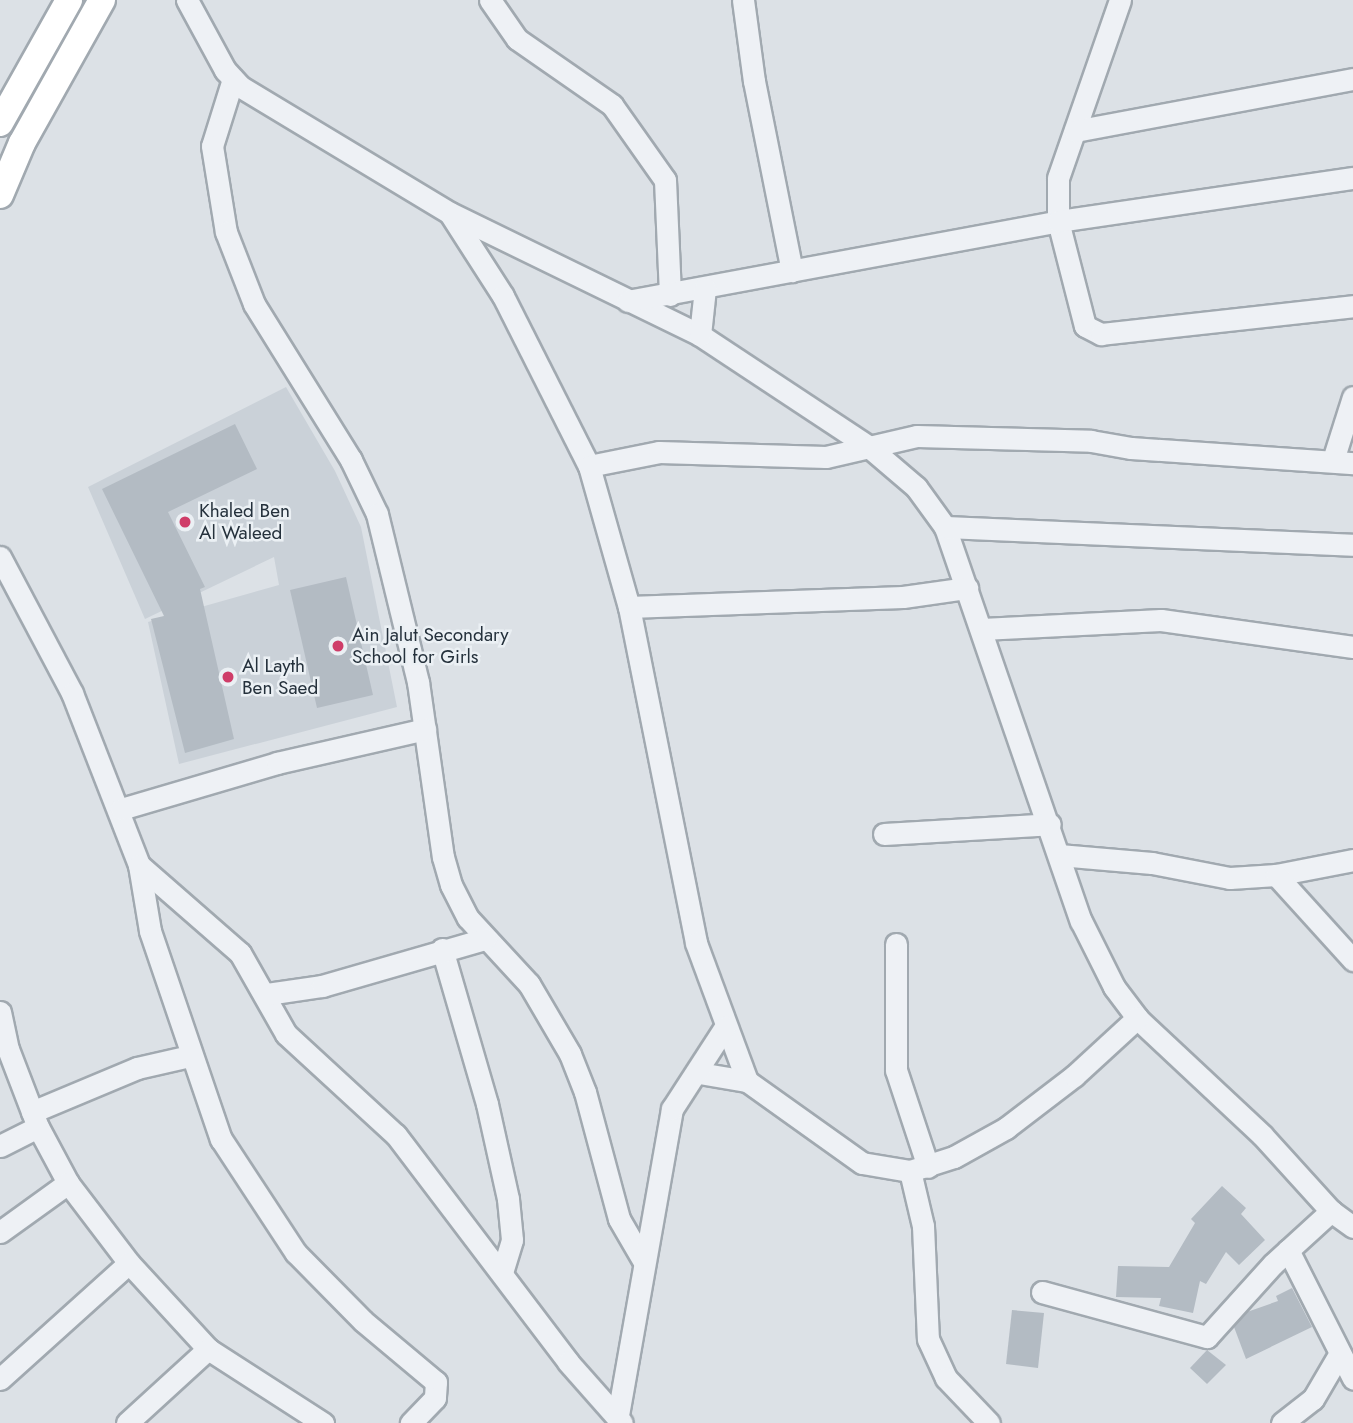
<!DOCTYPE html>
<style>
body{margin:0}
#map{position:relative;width:1353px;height:1423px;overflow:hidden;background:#dce1e6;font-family:Jost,sans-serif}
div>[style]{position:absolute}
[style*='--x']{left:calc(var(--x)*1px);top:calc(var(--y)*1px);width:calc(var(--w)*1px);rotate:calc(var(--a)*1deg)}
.built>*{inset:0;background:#cad1d8}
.building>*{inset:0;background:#b3bbc3}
.roads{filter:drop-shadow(2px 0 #a1a9b0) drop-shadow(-2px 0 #a1a9b0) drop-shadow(0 2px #a1a9b0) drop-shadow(0 -2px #a1a9b0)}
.minor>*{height:21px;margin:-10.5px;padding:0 10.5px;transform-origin:10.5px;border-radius:10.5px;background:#eef1f5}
.major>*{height:26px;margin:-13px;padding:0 13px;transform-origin:13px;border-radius:13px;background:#fff}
.dots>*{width:19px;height:19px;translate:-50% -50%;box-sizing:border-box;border:4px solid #ebf0f4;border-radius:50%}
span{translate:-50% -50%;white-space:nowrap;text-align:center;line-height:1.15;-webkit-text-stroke:5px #ebf0f4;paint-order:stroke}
.poi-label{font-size:19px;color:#25313c}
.left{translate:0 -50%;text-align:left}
</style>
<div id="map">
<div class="built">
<i style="clip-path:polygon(286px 387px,335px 471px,361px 527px,397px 707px,179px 764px,148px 622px,279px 585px,274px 557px,145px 619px,88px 487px)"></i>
</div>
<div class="building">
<i style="clip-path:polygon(235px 424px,257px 469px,168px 512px,205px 587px,200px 589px,234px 739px,185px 753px,151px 619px,164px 616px,102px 489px)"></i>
<i style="clip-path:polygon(346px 577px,373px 695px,317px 708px,290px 590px)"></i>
<i style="clip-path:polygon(1222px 1186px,1246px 1208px,1241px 1214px,1265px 1240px,1239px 1265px,1226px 1252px,1206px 1284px,1200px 1281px,1193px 1313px,1159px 1306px,1161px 1298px,1116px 1297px,1118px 1266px,1169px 1267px,1195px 1223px,1191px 1219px)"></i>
<i style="clip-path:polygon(1292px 1288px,1312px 1327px,1246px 1359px,1234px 1327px,1247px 1312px,1278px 1301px,1276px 1296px)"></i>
<i style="clip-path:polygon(1012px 1310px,1044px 1313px,1038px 1368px,1006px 1364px)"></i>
<i style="clip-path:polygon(1207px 1350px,1226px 1365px,1207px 1384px,1190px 1368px)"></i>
</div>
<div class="roads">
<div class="minor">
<i style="--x:187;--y:0;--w:80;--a:61.5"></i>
<i style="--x:225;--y:70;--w:23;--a:47"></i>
<i style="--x:241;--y:87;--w:244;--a:31.1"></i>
<i style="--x:450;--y:213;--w:278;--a:26"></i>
<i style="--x:700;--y:335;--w:203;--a:33.5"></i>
<i style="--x:869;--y:447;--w:62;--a:40.4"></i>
<i style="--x:916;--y:487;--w:49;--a:54.1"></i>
<i style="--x:945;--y:527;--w:417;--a:71"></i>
<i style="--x:1081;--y:921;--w:74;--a:63.4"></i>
<i style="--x:1114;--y:987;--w:39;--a:53"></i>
<i style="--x:1137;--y:1018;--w:171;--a:43.1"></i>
<i style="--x:1262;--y:1135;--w:103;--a:47.8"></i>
<i style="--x:1331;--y:1211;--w:27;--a:36"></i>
<i style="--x:490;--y:0;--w:47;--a:55.3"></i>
<i style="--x:517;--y:39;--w:116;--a:34.8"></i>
<i style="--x:612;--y:105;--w:92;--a:54.8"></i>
<i style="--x:665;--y:180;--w:115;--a:87.5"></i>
<i style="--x:743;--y:0;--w:82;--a:82.3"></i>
<i style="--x:754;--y:81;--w:194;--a:78.7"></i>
<i style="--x:1120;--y:0;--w:188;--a:109.2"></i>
<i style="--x:1058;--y:178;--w:43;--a:90"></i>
<i style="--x:1058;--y:221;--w:108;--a:75.6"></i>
<i style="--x:1085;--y:326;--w:18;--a:27"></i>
<i style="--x:1101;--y:334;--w:254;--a:-6.3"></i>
<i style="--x:233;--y:79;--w:70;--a:107.4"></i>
<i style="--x:212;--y:146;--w:87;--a:80.8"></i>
<i style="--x:226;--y:232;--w:77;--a:68.7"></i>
<i style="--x:254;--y:304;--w:184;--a:58.1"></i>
<i style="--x:351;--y:460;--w:60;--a:64.3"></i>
<i style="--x:377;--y:514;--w:173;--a:76.3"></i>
<i style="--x:418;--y:682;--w:177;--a:81.9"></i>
<i style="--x:443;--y:857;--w:29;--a:74"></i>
<i style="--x:451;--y:885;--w:37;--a:63"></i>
<i style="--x:468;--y:918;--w:90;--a:47.3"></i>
<i style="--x:529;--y:984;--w:81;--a:59.6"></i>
<i style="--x:570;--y:1054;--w:41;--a:68.5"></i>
<i style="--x:585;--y:1092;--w:131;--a:75"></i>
<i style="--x:619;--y:1219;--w:50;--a:59.8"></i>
<i style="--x:1075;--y:131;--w:283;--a:-10.6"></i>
<i style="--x:451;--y:215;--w:96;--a:57.3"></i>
<i style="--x:503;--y:296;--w:191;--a:63.2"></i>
<i style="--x:589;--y:466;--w:147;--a:74.2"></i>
<i style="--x:629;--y:607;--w:343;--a:78.7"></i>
<i style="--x:696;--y:943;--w:147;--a:69.7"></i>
<i style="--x:747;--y:1081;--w:141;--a:35.5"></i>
<i style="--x:862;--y:1163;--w:49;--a:9.5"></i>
<i style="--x:910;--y:1171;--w:46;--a:-17.7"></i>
<i style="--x:954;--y:1157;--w:60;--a:-29.1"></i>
<i style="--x:1006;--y:1128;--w:86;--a:-37.4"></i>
<i style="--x:1074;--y:1076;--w:86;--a:-42.6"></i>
<i style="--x:628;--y:301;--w:437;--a:-10.5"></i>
<i style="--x:1058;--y:221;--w:298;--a:-8.3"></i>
<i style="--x:700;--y:335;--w:47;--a:-83.9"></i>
<i style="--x:1333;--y:460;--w:66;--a:-72.4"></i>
<i style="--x:589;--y:466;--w:71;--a:-11.3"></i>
<i style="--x:659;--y:452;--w:167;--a:1.7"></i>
<i style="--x:826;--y:457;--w:93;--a:-13"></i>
<i style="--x:917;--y:436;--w:174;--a:1.6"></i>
<i style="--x:1091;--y:441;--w:41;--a:9.9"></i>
<i style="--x:1131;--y:448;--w:223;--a:3.9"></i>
<i style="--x:945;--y:527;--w:408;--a:2.5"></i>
<i style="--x:0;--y:557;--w:154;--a:62.1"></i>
<i style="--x:72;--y:693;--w:185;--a:68.7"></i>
<i style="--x:139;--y:865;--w:134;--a:41.1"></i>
<i style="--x:240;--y:953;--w:93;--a:60.4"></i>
<i style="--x:286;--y:1034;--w:149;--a:42.6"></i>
<i style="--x:396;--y:1135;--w:285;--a:52.8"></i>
<i style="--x:568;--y:1362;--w:81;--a:48.5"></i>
<i style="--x:629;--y:607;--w:274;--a:-2.1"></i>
<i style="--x:903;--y:597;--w:65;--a:-8"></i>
<i style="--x:982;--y:629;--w:179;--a:-2.9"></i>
<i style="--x:1161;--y:620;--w:194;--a:8"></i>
<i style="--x:121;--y:809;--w:163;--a:-16.4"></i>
<i style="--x:277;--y:763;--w:152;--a:-12.9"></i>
<i style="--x:884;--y:834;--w:166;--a:-3.4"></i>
<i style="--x:1059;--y:855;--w:93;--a:4.9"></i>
<i style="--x:1152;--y:863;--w:79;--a:10.9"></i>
<i style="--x:1230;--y:878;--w:46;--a:-3.7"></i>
<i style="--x:1276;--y:875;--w:78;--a:-11"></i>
<i style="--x:139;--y:865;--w:67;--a:80.5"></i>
<i style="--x:150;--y:931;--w:220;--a:71.2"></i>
<i style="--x:221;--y:1139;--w:136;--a:56.7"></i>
<i style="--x:296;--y:1253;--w:95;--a:45.4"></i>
<i style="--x:363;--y:1321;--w:95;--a:39.9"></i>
<i style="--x:436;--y:1382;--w:16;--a:94"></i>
<i style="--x:435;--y:1398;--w:35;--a:134"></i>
<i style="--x:1276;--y:875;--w:115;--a:47.8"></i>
<i style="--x:896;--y:944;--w:126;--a:90"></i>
<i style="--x:896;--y:1070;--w:102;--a:71.7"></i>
<i style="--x:442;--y:949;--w:161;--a:73.8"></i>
<i style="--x:487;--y:1104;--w:97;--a:77.5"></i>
<i style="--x:508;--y:1199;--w:41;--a:84.4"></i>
<i style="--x:512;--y:1240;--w:34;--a:107"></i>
<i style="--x:267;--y:994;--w:56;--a:-8.3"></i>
<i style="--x:322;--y:986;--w:170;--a:-16.1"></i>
<i style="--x:0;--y:1012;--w:38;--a:78"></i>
<i style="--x:8;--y:1049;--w:84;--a:69"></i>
<i style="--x:38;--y:1127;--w:64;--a:61.8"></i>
<i style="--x:68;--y:1183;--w:101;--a:52.7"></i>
<i style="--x:129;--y:1263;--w:117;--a:47.4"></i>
<i style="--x:208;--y:1349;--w:137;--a:32.8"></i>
<i style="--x:699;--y:1073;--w:49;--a:9.5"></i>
<i style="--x:32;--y:1112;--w:114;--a:-22.7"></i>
<i style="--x:137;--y:1068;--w:54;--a:-12.8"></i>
<i style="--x:0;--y:1146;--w:42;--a:-26.6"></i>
<i style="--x:910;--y:1171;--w:57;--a:76.7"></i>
<i style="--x:923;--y:1226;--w:113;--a:87.5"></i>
<i style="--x:928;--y:1339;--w:43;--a:65.2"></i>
<i style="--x:946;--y:1378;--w:62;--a:46.3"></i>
<i style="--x:0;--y:1232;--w:84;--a:-35.8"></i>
<i style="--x:1288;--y:1250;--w:144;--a:63.1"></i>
<i style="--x:1042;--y:1292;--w:171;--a:15.3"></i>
<i style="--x:1207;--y:1337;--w:98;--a:-47.9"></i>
<i style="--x:1273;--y:1264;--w:79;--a:-42.4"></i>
<i style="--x:0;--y:1379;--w:173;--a:-42"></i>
<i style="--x:618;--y:1415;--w:311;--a:-80"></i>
<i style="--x:672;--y:1109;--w:98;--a:-57.1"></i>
<i style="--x:127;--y:1423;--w:110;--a:-42.4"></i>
<i style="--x:1282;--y:1423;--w:39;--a:-38"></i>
<i style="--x:1313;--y:1399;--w:53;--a:-59.6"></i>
</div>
<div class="major">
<i style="--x:0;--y:123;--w:141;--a:-60.7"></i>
<i style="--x:0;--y:195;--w:56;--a:-67.1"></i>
<i style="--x:22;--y:143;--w:164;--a:-60.8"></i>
</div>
</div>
<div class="dots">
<i style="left:185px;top:522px;background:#cf3d69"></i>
<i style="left:338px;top:646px;background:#cf3d69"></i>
<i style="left:228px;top:677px;background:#cf3d69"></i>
</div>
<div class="poi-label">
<span class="left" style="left:199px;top:522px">Khaled Ben<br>Al Waleed</span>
<span class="left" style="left:352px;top:646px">Ain Jalut Secondary<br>School for Girls</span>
<span class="left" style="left:242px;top:677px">Al Layth<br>Ben Saed</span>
</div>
</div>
